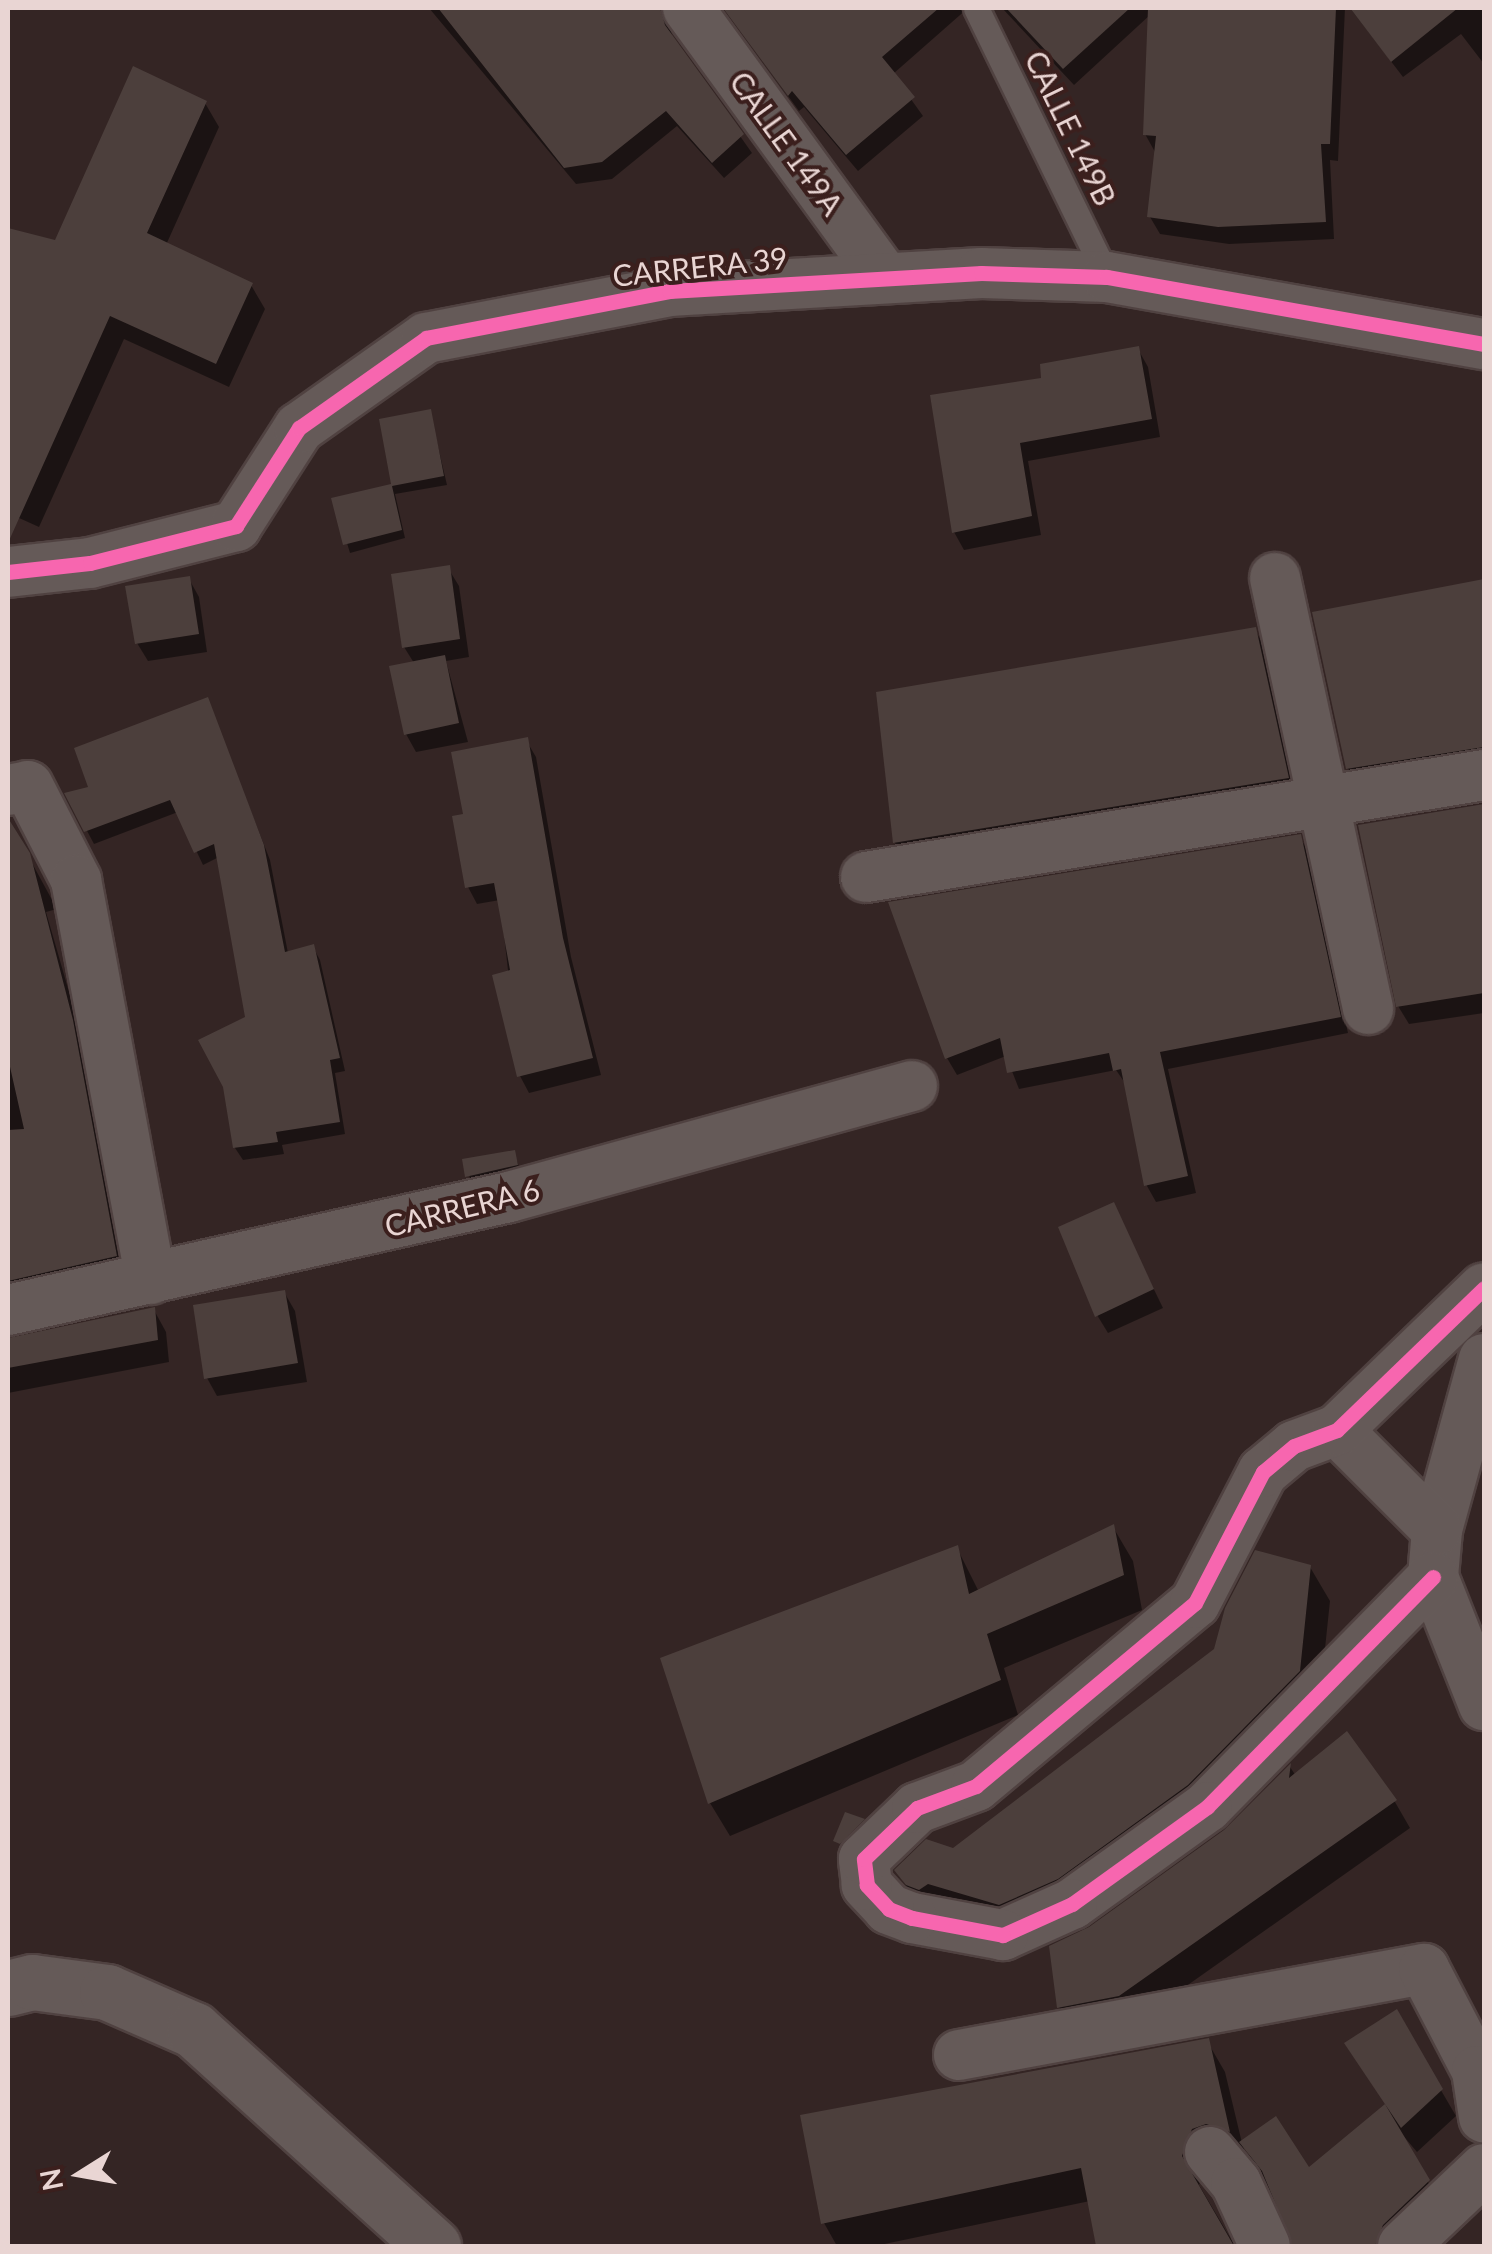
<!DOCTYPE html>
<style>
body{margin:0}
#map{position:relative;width:1492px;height:2254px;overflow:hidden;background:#342524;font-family:Lato,sans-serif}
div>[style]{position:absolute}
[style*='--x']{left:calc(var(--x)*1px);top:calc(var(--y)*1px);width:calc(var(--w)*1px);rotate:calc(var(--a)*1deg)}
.shadow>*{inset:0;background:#0007}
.building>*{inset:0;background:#4c3f3c}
.roads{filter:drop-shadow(2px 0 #504241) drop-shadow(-2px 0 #504241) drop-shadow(0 2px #504241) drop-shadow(0 -2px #504241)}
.service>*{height:25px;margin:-12.5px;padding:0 12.5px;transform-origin:12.5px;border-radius:12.5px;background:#655a58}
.minor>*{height:50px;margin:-25px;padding:0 25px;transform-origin:25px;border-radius:25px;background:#655a58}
.tertiary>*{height:55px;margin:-27.5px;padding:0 27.5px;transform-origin:27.5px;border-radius:27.5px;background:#655a58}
.cycleway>*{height:15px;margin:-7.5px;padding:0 7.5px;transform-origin:7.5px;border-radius:7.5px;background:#f766af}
span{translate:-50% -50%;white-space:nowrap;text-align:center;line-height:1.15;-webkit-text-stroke:8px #3b1f1d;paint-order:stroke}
.street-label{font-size:30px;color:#e9d5d3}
.frame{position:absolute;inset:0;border:10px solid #e9d5d3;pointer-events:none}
.north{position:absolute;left:30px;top:2124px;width:100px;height:100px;-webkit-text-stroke:8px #3b1f1d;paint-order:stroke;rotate:259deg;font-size:28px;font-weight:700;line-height:40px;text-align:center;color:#e9d5d3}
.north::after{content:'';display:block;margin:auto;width:35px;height:45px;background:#e9d5d3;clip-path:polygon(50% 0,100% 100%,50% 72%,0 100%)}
</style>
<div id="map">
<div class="shadow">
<i style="clip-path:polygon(429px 8px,680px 8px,670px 15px,672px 40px,752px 153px,724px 178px,677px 126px,612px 179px,576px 184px)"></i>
<i style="clip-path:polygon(724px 8px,722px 8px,968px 8px,893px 74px,923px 116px,858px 171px,804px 107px,799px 111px)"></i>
<i style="clip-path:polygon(1002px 8px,1345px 8px,1338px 161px,1330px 160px,1334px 239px,1229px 244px,1160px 234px,1150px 217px,1155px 152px,1145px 134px,1150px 15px,1074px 85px)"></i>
<i style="clip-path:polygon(1350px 8px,1484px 8px,1484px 64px,1461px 34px,1403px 77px)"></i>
<i style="clip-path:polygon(205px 103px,219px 127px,166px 245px,251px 285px,265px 309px,229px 387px,124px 339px,39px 527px,8px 513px,8px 231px,56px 243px)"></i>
<i style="clip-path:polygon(1138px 349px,1148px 367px,1160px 437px,1028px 461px,1041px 535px,964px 550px,954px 532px,1044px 380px)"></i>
<i style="clip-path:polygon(430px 412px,447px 485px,395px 494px,405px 538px,350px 553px,334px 500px,393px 486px,382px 421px)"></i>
<i style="clip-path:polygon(448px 568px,459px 586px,469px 657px,446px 661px,468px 742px,416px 752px,406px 734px,414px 663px,404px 647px)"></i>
<i style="clip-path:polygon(189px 579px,199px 597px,207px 652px,148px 661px,137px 643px)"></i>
<i style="clip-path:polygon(1484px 582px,1484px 765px,1358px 786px,1348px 768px,1315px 614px)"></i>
<i style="clip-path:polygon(1255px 630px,1264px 646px,1296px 794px,904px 858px,895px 843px,879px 694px)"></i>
<i style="clip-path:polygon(207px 700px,270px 860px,288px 953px,313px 947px,320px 960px,345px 1071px,335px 1073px,345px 1134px,282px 1145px,284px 1154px,243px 1160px,235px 1148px,247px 1019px,219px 857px,203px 865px,178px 812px,94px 844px,68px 795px,92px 789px)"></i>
<i style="clip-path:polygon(526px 740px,536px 757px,571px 957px,601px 1075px,529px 1093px,520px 1076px,500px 900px,477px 904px,468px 887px,466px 816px)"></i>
<i style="clip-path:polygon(1484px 806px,1484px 1013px,1409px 1024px,1398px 1006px,1361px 827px)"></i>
<i style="clip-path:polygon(8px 819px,57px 909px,46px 912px,84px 1044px,128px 1278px,8px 1309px)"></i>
<i style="clip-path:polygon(1300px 837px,1309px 854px,1348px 1033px,1168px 1069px,1196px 1193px,1156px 1202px,1147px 1186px,1127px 1086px,1116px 1070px,1019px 1089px,1006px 1056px,957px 1075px,947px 1058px)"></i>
<i style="clip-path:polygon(514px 1152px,521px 1173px,472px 1185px,465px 1161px)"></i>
<i style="clip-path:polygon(1113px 1205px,1163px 1308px,1108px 1333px,1097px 1315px)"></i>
<i style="clip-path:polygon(284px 1292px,295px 1311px,307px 1382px,217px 1396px,207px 1378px)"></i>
<i style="clip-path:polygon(154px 1310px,166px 1332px,169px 1362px,8px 1393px,8px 1339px)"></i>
<i style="clip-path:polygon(1113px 1527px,1133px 1561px,1142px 1610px,1004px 1668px,1018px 1715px,730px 1836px,710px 1803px,957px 1548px,979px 1592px)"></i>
<i style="clip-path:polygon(1310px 1567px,1330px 1601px,1319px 1706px,1020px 1938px,917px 1904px,897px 1870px,954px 1851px,1216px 1651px)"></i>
<i style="clip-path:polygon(1290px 1767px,1296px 1776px,1395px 1802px,1410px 1828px,1134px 2023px,1075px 2034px,1059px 2007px)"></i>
<i style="clip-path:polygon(1396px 2013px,1456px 2116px,1417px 2152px,1395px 2126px,1444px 2209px,1404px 2246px,1299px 2246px,1243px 2144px,1246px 2161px,1209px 2160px,1199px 2185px,1235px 2246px,1099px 2246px,1090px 2201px,875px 2246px,837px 2246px,824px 2223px,1207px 2041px,1225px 2072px,1242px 2143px,1308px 2170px,1387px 2106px)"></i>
</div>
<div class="building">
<i style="clip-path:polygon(438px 8px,660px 8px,665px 25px,744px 134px,712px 163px,666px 111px,602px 162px,564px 168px)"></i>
<i style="clip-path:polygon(723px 8px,939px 8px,882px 57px,915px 97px,846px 155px,792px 91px,788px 96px)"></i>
<i style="clip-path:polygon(1006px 8px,1130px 8px,1063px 69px)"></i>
<i style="clip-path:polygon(1148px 8px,1336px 8px,1330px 144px,1321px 144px,1326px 222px,1218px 227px,1147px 217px,1156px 136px,1143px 135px)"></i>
<i style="clip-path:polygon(1350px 8px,1458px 8px,1391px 62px)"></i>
<i style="clip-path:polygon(133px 66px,207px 101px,147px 233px,253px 283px,216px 364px,110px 316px,8px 543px,8px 228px,55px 240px)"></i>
<i style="clip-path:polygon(1139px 346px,1152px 419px,1020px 443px,1032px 516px,952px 533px,930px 395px,1041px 378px,1040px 364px)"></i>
<i style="clip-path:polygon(431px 409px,444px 476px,392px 486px,402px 530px,343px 545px,331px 498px,391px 484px,379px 419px)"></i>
<i style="clip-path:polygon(450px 565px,460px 639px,402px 648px,391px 574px)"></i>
<i style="clip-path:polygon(190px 576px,199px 634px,135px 644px,125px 586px)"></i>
<i style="clip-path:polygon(1484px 579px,1484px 747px,1346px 769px,1312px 612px)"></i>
<i style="clip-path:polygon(1256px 627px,1289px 778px,893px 843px,876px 692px)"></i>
<i style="clip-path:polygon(445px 655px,459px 723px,404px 735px,389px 666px)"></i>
<i style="clip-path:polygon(208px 697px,264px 845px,285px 952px,314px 944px,340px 1058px,330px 1060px,340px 1122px,276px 1132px,278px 1142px,233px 1148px,223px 1087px,198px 1040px,245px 1017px,214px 844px,194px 853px,170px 800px,84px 832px,64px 793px,88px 787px,74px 748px)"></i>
<i style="clip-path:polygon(528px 737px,563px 938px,593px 1058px,517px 1077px,492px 975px,510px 970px,494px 883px,465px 888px,452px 816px,463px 814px,451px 752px)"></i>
<i style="clip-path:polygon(1484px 804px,1484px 993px,1396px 1007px,1358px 825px)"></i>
<i style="clip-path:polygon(8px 818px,30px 853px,73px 1020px,117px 1256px,8px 1281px,8px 1130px,24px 1129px,8px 1058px)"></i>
<i style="clip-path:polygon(1301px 834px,1341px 1017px,1160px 1052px,1188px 1176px,1144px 1186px,1121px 1069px,1113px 1071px,1109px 1053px,1007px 1073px,1000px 1038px,945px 1059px,888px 902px)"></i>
<i style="clip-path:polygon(515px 1150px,518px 1165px,465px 1177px,462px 1159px)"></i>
<i style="clip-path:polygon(1114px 1202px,1154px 1289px,1095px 1317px,1058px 1227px)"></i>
<i style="clip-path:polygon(285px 1290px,298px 1363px,204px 1379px,193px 1305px)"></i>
<i style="clip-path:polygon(155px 1307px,158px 1340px,8px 1368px,8px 1338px)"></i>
<i style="clip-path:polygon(1114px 1524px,1124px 1575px,987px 1634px,1001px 1680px,708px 1804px,660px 1658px,958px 1545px,969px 1594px)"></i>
<i style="clip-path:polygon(1255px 1550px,1311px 1565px,1300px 1671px,1188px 1785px,1058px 1879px,999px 1905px,928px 1884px,919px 1890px,906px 1885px,894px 1870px,926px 1839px,953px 1848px,1214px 1649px,1225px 1608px)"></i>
<i style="clip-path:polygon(1347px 1731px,1397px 1800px,1119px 1996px,1057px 2008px,1049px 1946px,1089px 1927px,1224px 1830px,1291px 1763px,1289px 1778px)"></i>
<i style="clip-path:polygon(845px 1812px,865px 1819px,840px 1844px,833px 1841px)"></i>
<i style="clip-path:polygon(1397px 2009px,1443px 2089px,1401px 2128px,1344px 2043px)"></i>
<i style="clip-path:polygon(1209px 2038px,1230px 2132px,1206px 2124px,1192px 2129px,1182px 2156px,1234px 2246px,1096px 2246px,1081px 2168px,821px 2224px,800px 2115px)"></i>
<i style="clip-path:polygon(1385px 2104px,1430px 2180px,1383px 2225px,1375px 2246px,1293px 2246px,1262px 2171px,1239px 2142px,1276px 2116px,1309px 2167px)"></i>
</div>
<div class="roads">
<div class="service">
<i style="--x:976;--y:8;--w:299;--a:64"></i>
</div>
<div class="minor">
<i style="--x:688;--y:8;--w:334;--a:53.9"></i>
<i style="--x:8;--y:572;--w:82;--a:-6.3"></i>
<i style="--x:90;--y:563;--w:151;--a:-14.2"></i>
<i style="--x:236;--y:526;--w:117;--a:-57.3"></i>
<i style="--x:299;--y:428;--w:156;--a:-35.3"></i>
<i style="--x:426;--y:338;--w:248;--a:-10.9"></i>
<i style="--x:669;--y:291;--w:313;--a:-3.3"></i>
<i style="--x:981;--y:273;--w:126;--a:1.8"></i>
<i style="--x:1107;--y:277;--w:383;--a:10.1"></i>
<i style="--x:1275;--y:578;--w:441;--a:77.8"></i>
<i style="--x:8;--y:790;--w:20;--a:-11"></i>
<i style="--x:28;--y:786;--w:106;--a:62.9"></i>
<i style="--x:76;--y:880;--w:406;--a:79.4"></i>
<i style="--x:866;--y:877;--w:626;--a:-9.37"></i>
<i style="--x:8;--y:1310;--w:514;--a:-12.71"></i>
<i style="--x:509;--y:1197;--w:418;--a:-15.4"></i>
<i style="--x:1484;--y:1359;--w:177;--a:105.4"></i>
<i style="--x:1437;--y:1530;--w:47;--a:94.9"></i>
<i style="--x:1433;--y:1577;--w:138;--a:68.3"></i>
<i style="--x:1337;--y:1430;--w:141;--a:45"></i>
<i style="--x:1433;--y:1577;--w:322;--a:134.5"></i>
<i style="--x:1207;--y:1807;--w:166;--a:144.3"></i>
<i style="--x:1072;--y:1904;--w:76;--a:155.8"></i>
<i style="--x:1003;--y:1935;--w:93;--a:-169.4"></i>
<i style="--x:912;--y:1918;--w:25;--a:-159"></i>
<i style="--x:889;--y:1909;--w:33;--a:-133"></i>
<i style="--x:867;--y:1885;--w:26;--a:-97"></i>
<i style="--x:864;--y:1859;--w:74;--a:-43.9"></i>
<i style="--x:917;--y:1808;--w:63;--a:-20.4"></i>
<i style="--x:976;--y:1786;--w:285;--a:-39.9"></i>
<i style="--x:1195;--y:1603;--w:148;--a:-62.6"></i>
<i style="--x:1263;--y:1472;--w:40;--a:-40"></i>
<i style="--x:1294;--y:1446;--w:46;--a:-20.4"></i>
<i style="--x:1337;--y:1430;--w:204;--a:-44"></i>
<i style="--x:959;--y:2055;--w:473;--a:-10.5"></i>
<i style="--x:1424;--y:1969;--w:115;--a:62.5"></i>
<i style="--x:1477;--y:2071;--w:47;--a:81.3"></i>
<i style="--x:1210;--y:2152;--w:40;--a:50"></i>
<i style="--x:1236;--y:2183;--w:69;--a:65.3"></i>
<i style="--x:1403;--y:2246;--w:112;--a:-43.5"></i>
</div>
<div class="tertiary">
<i style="--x:8;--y:1988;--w:25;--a:-14"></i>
<i style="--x:32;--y:1982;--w:76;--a:7.6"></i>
<i style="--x:107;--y:1992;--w:95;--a:23.6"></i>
<i style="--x:194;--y:2030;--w:322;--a:42.1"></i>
</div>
</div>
<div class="cycleway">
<i style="--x:8;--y:572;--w:82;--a:-6.3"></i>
<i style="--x:90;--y:563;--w:151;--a:-14.2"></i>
<i style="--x:236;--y:526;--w:117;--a:-57.3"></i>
<i style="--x:299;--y:428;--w:156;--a:-35.3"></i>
<i style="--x:426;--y:338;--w:248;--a:-10.9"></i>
<i style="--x:669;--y:291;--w:313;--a:-3.3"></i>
<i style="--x:981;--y:273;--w:126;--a:1.8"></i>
<i style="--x:1107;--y:277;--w:383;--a:10.1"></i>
<i style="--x:1433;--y:1577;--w:322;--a:134.5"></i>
<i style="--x:1207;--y:1807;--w:166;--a:144.3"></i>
<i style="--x:1072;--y:1904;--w:76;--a:155.8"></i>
<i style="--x:1003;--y:1935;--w:93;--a:-169.4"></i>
<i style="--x:912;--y:1918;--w:25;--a:-159"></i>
<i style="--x:889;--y:1909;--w:33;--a:-133"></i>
<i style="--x:867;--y:1885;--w:26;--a:-97"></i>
<i style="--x:864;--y:1859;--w:74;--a:-43.9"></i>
<i style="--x:917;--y:1808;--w:63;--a:-20.4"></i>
<i style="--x:976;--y:1786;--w:285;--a:-39.9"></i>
<i style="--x:1195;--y:1603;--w:148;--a:-62.6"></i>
<i style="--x:1263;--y:1472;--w:40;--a:-40"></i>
<i style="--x:1294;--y:1446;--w:46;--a:-20.4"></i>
<i style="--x:1337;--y:1430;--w:204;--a:-44"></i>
</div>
<div class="street-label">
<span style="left:1071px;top:128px;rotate:64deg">CALLE 149B</span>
<span style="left:787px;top:143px;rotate:54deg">CALLE 149A</span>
<span style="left:700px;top:266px;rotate:-6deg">CARRERA 39</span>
<span style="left:462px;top:1207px;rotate:-14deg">CARRERA 6</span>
</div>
<div class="frame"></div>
<div class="north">N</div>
</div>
